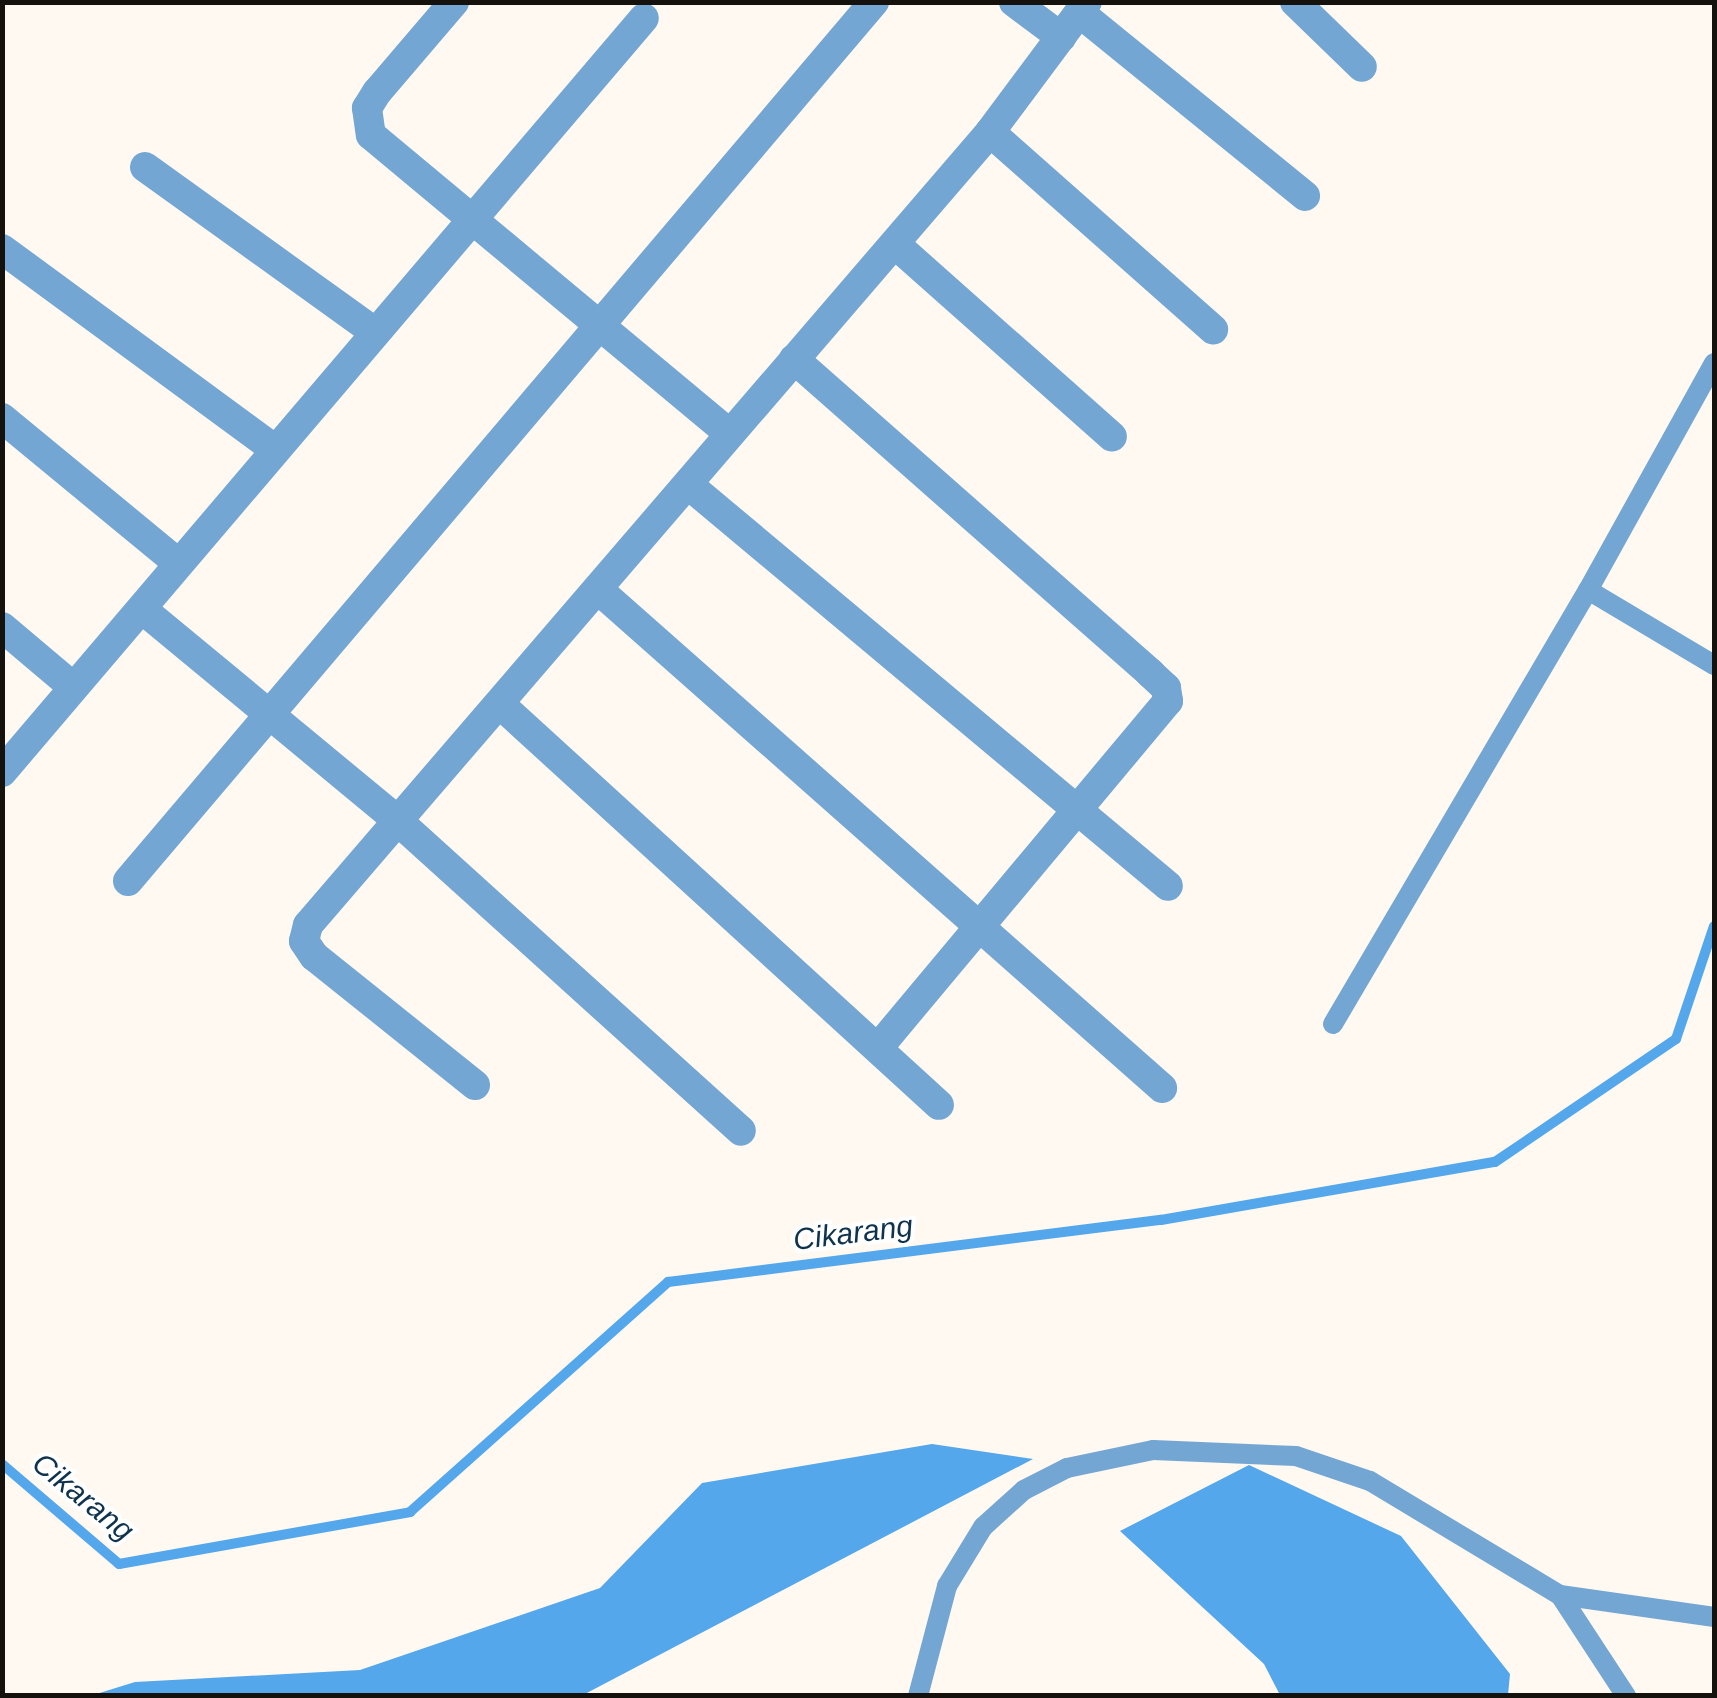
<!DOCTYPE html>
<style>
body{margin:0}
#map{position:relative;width:1717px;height:1698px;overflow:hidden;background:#fff9f1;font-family:Helvetica,sans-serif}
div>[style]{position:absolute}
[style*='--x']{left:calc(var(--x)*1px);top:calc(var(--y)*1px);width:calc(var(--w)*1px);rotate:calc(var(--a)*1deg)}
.water>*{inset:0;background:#54a7ea}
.stream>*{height:10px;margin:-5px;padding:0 5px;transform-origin:5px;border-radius:5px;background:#54a7ea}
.lane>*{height:20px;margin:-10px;padding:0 10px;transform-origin:10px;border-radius:10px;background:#73a6d2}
.street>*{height:30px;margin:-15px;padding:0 15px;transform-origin:15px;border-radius:15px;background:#73a6d2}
span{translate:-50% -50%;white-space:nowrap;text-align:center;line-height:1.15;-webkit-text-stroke:8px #fff;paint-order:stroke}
.water-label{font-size:30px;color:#0f324d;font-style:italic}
.frame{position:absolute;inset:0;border:5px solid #15120d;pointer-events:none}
</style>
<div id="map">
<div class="water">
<i style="clip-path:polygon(932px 1444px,1033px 1459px,583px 1695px,93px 1695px,135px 1682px,360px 1670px,600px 1588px,702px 1483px)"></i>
<i style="clip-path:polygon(1249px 1465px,1401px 1536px,1510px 1674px,1508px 1695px,1280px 1695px,1264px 1664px,1120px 1531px)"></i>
</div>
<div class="stream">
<i style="--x:2;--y:1464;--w:154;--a:40.5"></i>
<i style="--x:119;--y:1564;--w:296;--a:-10.1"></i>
<i style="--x:410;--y:1512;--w:346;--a:-41.7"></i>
<i style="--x:668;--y:1282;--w:497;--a:-7.2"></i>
<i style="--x:1161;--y:1220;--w:339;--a:-9.9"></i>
<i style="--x:1495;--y:1162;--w:219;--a:-34.2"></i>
<i style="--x:1676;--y:1039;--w:119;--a:-71.4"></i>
</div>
<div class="lane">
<i style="--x:1714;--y:363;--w:260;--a:119"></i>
<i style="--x:1588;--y:590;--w:147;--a:30.8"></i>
<i style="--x:1333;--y:1024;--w:503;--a:-59.56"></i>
<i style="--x:1560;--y:1595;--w:156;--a:8.1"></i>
<i style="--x:918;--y:1696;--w:114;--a:-75.2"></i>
<i style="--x:947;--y:1586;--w:69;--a:-58.6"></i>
<i style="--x:983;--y:1527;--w:55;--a:-42.1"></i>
<i style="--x:1024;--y:1490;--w:48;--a:-27.1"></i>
<i style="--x:1067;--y:1468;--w:88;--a:-11.8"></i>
<i style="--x:1153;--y:1450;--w:143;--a:2.4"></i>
<i style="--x:1296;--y:1456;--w:78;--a:18.7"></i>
<i style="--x:1370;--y:1481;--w:222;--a:31"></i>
<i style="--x:1560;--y:1595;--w:121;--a:56.8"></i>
</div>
<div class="street">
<i style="--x:454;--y:2;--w:118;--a:130.5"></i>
<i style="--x:377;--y:92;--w:19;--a:122"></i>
<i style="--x:367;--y:108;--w:27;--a:82"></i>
<i style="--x:371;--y:135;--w:466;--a:39.8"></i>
<i style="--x:1014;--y:2;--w:59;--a:36.7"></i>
<i style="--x:1295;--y:2;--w:93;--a:44.1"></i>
<i style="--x:1080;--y:13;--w:290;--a:39.1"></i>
<i style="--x:990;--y:132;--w:298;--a:41.5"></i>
<i style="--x:145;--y:167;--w:281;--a:35.7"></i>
<i style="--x:895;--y:244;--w:290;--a:41.6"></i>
<i style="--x:2;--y:249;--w:338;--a:36.3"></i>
<i style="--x:794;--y:359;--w:475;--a:41.4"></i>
<i style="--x:1150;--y:673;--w:22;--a:43"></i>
<i style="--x:1166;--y:688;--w:13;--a:81"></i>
<i style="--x:1168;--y:701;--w:452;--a:129.9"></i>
<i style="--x:2;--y:418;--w:228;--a:39.5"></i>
<i style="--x:690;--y:486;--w:623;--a:39.92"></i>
<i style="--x:601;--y:592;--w:749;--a:41.48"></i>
<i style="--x:142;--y:609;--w:332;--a:39.6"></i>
<i style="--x:398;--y:821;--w:462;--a:42.1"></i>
<i style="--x:2;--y:627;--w:93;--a:40.2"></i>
<i style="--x:501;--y:705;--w:593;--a:42.4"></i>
<i style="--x:2;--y:772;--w:990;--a:-49.59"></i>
<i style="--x:128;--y:881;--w:1153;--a:-49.68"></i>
<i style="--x:475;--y:1085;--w:206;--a:-141.3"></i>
<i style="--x:314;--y:956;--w:18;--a:-124"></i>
<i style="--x:304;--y:941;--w:16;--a:-76"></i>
<i style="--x:308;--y:925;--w:1046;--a:-49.3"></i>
<i style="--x:990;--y:132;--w:162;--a:-53.3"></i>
</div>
<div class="water-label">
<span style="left:853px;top:1233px;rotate:-7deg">Cikarang</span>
<span style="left:83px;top:1497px;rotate:39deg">Cikarang</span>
</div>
<div class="frame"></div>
</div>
